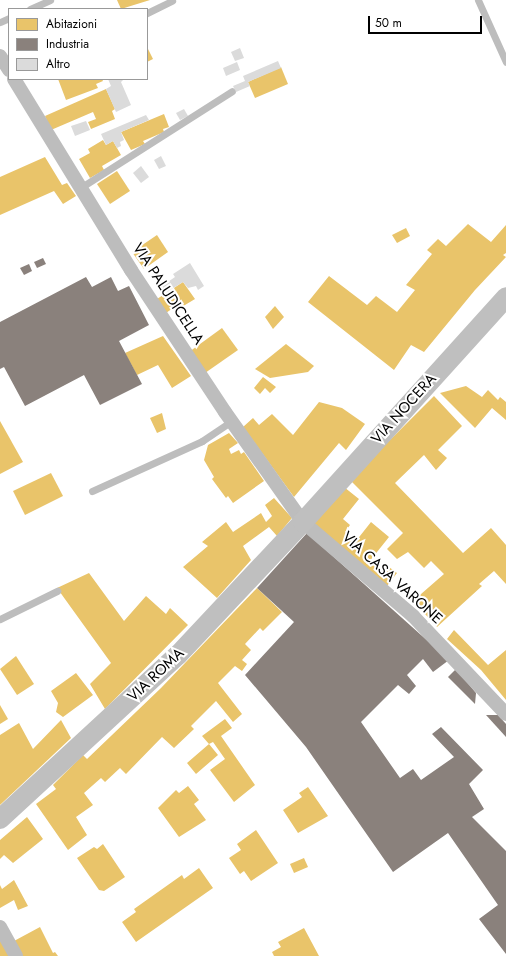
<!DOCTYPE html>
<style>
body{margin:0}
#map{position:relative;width:506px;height:956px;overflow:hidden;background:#fff;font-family:Jost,sans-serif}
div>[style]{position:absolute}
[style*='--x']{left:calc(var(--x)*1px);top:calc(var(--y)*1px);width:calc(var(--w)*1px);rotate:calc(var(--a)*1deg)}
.homes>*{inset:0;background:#e9c46a}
.industry>*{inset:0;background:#8a817c}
.building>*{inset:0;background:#dbdbdb}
.lane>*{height:7px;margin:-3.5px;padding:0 3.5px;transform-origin:3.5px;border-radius:3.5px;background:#bdbdbd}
.street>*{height:14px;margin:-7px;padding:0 7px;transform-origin:7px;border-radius:7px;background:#bdbdbd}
.secondary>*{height:20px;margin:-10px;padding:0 10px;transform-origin:10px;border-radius:10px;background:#bfbfbf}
span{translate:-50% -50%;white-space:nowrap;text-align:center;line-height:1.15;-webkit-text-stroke:4px #fff;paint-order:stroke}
.street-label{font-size:15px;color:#000}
.legend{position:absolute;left:8px;top:8px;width:140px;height:72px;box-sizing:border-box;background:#fff;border:1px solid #999;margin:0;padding:5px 7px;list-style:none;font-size:12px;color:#000}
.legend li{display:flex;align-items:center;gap:8px;height:20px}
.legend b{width:20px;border:1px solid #999}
.scale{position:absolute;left:368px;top:16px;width:114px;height:18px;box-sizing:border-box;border:2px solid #000;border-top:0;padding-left:5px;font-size:12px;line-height:14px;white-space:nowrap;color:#000;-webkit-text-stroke:3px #fff;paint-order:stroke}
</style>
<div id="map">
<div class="homes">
<i style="clip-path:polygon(117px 0,150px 0,121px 9px)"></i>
<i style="clip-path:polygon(147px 47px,153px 59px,147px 62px)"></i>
<i style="clip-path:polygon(281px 67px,288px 84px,255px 98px,248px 82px)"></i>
<i style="clip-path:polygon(58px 79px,102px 79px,103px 81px,96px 84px,98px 88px,66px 100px)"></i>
<i style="clip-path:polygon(106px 89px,115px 109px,112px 111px,115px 119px,91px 129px,88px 122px,96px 119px,93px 112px,51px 130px,45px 116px)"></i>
<i style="clip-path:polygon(164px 114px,169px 127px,163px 129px,164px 132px,143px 141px,145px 144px,131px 150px,121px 132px)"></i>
<i style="clip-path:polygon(103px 140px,106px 145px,113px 141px,121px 155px,102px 166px,104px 170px,90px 178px,79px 159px,90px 153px,88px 149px)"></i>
<i style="clip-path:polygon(45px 157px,62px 185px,67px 183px,76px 196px,63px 204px,54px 191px,0 215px,0 177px)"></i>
<i style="clip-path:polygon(117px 171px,130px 191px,110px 204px,97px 184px)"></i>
<i style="clip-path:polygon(468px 224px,491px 242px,506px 225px,506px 253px,503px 255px,506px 257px,475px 290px,424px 352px,411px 345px,394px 370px,308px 302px,329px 276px,367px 305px,376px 296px,397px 312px,415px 290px,406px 285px,432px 254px,427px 250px,438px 239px,446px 246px)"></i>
<i style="clip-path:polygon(406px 228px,410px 236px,397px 243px,392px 235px)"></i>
<i style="clip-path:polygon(157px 235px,168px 252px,144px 269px,132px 252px)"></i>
<i style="clip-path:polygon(183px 282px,195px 299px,175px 311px,173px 308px,166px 313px,157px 299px)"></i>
<i style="clip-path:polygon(275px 306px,284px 317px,273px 329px,265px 317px)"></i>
<i style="clip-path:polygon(222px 328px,238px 350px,205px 373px,189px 352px)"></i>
<i style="clip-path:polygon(163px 336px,191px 376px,172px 388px,158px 365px,137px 375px,125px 353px)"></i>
<i style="clip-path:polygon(286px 344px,314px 366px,308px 372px,270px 378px,255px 369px)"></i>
<i style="clip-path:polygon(263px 377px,276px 387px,270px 393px,265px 388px,260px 394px,254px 388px)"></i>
<i style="clip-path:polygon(466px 386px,482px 397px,488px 390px,498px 400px,500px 397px,506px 402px,506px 420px,492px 408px,475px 428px,440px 393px)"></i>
<i style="clip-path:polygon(434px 396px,462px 426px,438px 450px,447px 458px,436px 470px,424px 455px,395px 483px,463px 553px,491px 528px,506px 545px,506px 584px,494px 571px,479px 584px,482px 586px,437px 627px,413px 601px,444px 574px,431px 561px,424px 568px,408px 552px,397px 559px,387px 549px,403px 533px,350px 480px)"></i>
<i style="clip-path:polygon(319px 402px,342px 408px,365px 424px,346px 450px,339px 443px,294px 497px,243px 427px,253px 418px,259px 425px,272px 414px,293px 435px)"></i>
<i style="clip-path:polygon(162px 413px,166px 429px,157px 433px,150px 418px)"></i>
<i style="clip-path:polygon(0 421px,23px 462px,0 474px)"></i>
<i style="clip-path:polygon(229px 433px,238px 443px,229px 449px,231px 454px,239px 450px,241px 454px,244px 452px,264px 481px,233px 503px,228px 496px,226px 498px,212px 479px,214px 477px,204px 460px,208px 445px)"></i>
<i style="clip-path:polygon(51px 473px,63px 496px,25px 515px,13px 491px)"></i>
<i style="clip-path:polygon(344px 487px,359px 499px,343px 519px,350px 525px,345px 532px,356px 541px,371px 522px,389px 537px,373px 557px,379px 562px,376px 565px,381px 568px,385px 564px,397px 573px,387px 586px,312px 525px)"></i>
<i style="clip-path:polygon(274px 498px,292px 518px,277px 536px,269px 527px,243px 546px,251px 560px,217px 598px,183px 567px,208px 546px,202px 542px,226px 522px,233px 532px,261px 513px,266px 522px,272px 516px,265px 505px)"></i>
<i style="clip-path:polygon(89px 573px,124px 621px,146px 596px,166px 614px,170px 608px,188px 625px,105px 709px,90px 684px,111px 663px,57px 588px)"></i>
<i style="clip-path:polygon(257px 588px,282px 612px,263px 631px,260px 628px,245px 644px,251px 650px,242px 660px,247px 664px,242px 671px,235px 666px,218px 683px,242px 714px,233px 722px,216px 701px,191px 726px,194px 729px,174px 748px,162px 737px,126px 774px,120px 768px,105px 782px,101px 778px,84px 793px,93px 805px,76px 817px,87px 835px,68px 850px,36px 804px,56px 789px,53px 785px,83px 755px,87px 759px,161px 688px)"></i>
<i style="clip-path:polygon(454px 630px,488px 665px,506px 650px,506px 700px,481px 670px,447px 639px)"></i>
<i style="clip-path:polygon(16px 656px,34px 684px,17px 695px,0 669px)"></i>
<i style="clip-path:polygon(76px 673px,93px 695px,63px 717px,56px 712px,58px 703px,51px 691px)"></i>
<i style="clip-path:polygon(0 705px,8px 719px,0 724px)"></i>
<i style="clip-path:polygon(225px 719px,232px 728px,221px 736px,255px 785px,234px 802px,210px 770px,225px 759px,213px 742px,209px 744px,218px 755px,196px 774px,187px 763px,209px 744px,202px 736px)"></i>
<i style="clip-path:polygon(61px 720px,71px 738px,0 805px,0 735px,19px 723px,33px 749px)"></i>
<i style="clip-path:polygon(188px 786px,199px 800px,194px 804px,206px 820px,179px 837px,158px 808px,176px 790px,179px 793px)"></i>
<i style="clip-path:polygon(308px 787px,328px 816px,298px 833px,283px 810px,302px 797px,299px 793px)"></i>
<i style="clip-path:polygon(27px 817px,43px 839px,13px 863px,4px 855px,0 859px,0 840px)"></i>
<i style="clip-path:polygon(256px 830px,278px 863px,251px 881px,244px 871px,240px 874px,229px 858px,241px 850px,237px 844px)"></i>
<i style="clip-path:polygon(103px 844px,125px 877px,104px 891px,99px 890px,77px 858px,94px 847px,97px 849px)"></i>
<i style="clip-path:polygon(304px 858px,308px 867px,294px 873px,290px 864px)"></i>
<i style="clip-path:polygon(199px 868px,213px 888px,136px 942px,122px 922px,136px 912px,134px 909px,182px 875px,184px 879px)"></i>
<i style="clip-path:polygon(14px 880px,28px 906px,18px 910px,14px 900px,0 908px,0 885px,2px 889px)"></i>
<i style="clip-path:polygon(40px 927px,53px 953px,55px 952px,58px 956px,22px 956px,14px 941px)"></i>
<i style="clip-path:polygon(304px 928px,319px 956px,274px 956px,272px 952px,281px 947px,278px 942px)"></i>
<i style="clip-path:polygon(0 940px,10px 956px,0 956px)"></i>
</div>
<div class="industry">
<i style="clip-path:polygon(43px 258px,46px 264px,37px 268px,34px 262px)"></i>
<i style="clip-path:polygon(29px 264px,32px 271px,24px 275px,20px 268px)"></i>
<i style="clip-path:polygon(86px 277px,92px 287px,111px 277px,118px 291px,129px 286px,149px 325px,119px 341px,142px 384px,100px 405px,84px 375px,25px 406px,4px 367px,0 369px,0 322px)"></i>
<i style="clip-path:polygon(307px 533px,449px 660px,433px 672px,423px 659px,407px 675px,416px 686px,409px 694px,398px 685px,361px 722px,400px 778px,413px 769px,421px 780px,454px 757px,432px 734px,441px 727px,483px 770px,469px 784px,484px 809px,472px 817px,506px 851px,506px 954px,479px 919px,498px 905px,448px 833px,393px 872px,306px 747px,245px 675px,294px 622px,257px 588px)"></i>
<i style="clip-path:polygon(456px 669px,476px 693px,475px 704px,448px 677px)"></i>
<i style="clip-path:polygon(486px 715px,498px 715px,506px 724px,506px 737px)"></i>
</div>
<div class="building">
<i style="clip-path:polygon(240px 48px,244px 58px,235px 61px,231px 52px)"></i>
<i style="clip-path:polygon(278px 61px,281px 68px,248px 82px,250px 86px,236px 92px,233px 86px,245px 81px,243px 76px)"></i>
<i style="clip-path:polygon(237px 62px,240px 70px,226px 76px,223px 68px)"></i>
<i style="clip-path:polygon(108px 79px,124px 79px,121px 82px,131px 105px,116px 112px,106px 89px,111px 86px)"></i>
<i style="clip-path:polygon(184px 109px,188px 116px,180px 120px,176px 113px)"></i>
<i style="clip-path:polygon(146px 115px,149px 120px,121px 132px,124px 140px,120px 142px,121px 146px,117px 148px,113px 141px,106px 145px,101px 134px)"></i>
<i style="clip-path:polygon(86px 121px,90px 130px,75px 136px,71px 126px)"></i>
<i style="clip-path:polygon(161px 156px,166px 166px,159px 169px,154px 160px)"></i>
<i style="clip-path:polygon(141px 166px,149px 177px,141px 183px,133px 173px)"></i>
<i style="clip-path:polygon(190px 263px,204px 286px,198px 290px,196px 286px,188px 288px,183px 282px,167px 292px,162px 286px,175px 277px,173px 274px)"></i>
</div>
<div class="lane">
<i style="--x:478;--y:0;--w:68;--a:65.7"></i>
<i style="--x:30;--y:9;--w:22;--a:-24"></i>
<i style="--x:147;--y:13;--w:28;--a:-26"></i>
<i style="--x:0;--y:22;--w:10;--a:-24"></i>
<i style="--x:80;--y:188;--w:180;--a:-32.5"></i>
<i style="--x:92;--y:491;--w:121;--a:-24.4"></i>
<i style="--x:202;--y:441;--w:36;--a:-34"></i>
<i style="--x:0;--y:619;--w:64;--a:-26.2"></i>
</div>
<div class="street">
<i style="--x:0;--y:56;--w:17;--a:57"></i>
<i style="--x:14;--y:79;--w:224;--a:58.5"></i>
<i style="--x:131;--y:270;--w:170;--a:56.5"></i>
<i style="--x:225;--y:412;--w:135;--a:54.7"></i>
<i style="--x:303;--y:522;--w:145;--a:40.5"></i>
<i style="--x:413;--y:616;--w:135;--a:46.5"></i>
<i style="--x:0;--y:927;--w:33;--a:61"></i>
</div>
<div class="secondary">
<i style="--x:0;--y:819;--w:242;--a:-42.7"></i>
<i style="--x:178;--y:655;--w:183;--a:-46.8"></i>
<i style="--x:303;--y:522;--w:303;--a:-47.9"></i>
</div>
<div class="street-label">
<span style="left:168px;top:294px;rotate:57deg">VIA PALUDICELLA</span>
<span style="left:404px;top:409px;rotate:-48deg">VIA NOCERA</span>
<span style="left:392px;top:578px;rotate:42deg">VIA CASA VARONE</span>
<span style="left:156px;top:675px;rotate:-43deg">VIA ROMA</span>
</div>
<ul class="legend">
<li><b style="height:11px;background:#e9c46a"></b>Abitazioni</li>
<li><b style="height:11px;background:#8a817c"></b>Industria</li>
<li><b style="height:11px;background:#dbdbdb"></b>Altro</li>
</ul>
<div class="scale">50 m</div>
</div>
